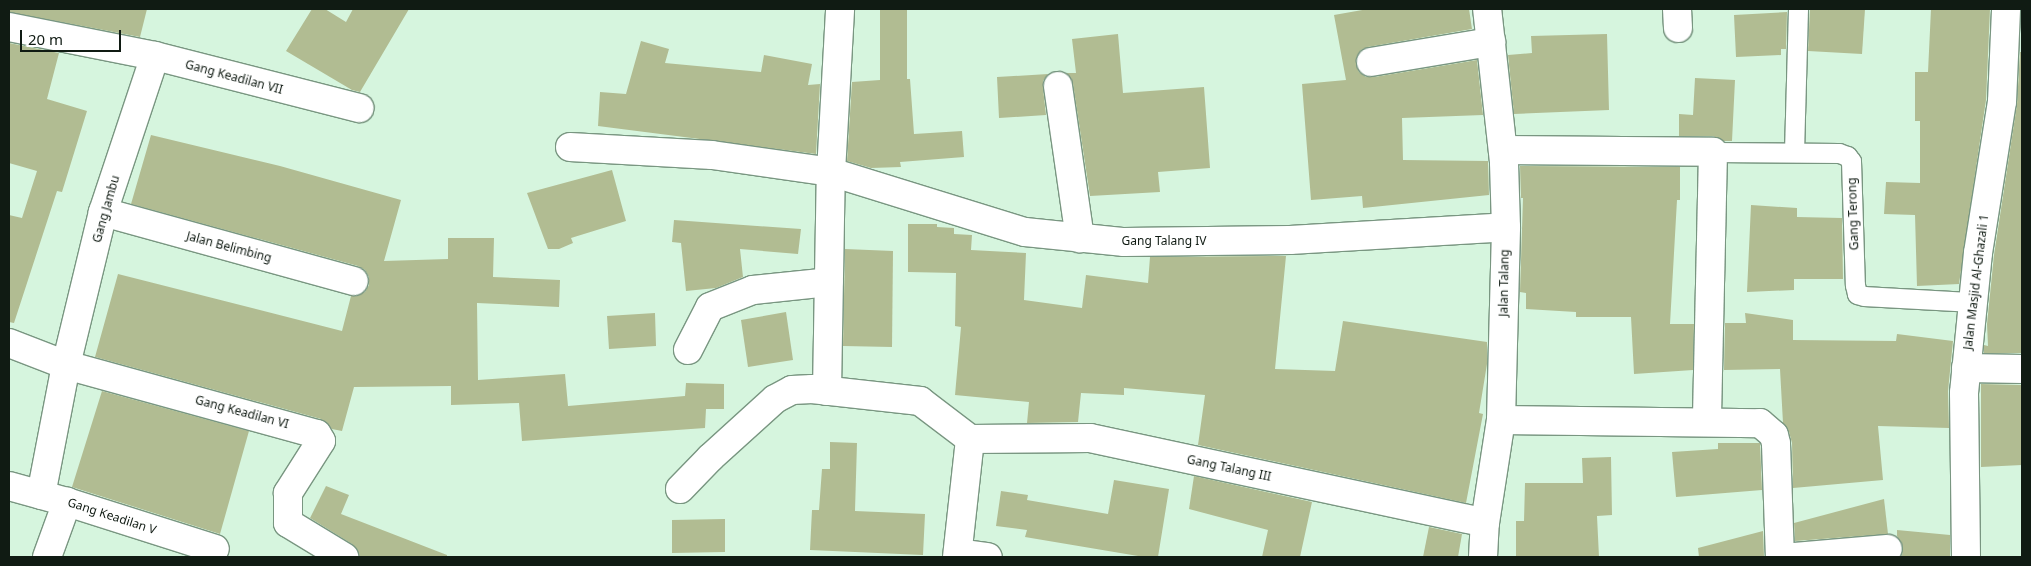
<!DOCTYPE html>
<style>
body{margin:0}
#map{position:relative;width:2031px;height:566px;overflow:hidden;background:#d6f5de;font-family:"Noto Sans",sans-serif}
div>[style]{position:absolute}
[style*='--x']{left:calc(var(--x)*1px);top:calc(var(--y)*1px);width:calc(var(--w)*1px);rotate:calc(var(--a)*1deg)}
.building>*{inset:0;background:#b1bc92}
.roads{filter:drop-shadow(1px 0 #799681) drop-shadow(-1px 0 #799681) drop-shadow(0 1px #799681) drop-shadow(0 -1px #799681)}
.lane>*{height:19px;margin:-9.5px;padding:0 9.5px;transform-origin:9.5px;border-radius:9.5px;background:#fff}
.street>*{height:28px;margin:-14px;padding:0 14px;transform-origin:14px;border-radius:14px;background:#fff}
span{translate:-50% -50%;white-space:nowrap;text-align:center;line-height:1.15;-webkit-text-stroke:4px #fff;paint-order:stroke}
.street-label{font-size:12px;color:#101b13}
.frame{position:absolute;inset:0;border:10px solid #101b13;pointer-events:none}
.scale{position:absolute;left:20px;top:30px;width:101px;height:22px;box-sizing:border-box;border:2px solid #101b13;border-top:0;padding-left:6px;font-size:15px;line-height:18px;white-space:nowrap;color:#101b13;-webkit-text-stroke:4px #fff;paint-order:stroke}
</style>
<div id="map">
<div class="building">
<i style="clip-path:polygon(9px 9px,147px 9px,140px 37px,9px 12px)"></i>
<i style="clip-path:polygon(312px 9px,325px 9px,346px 22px,353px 9px,409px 9px,360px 92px,352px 90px,286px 51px)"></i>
<i style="clip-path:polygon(880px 9px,907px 9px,907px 79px,910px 79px,914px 134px,962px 131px,964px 157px,900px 162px,901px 167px,871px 168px,847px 161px,852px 82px,880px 80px)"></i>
<i style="clip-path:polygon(1368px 9px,1469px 9px,1472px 29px,1368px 47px,1361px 50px,1357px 56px,1356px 64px,1359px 72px,1366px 77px,1374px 77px,1477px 60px,1483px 115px,1402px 118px,1403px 160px,1488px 161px,1489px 195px,1363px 208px,1362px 196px,1311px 200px,1302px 84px,1346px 80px,1334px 15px)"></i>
<i style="clip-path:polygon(1810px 9px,1865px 9px,1862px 54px,1808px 51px)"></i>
<i style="clip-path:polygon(1931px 9px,1990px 9px,1986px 100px,1959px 284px,1917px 286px,1915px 215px,1884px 214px,1886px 182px,1920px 183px,1920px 121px,1915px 121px,1915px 72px,1928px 72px)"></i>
<i style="clip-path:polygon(1787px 12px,1786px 49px,1781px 49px,1781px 55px,1736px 57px,1734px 15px)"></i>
<i style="clip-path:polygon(1118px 34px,1123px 93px,1204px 87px,1210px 168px,1158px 172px,1160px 192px,1090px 196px,1073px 84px,1066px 73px,1076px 73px,1072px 39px)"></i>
<i style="clip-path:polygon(1607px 34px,1609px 110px,1514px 114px,1508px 55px,1532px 53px,1531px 36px)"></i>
<i style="clip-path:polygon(641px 41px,669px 49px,665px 63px,761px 72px,764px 55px,812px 64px,808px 85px,820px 84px,816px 154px,598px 126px,600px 92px,626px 94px)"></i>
<i style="clip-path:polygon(9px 43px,59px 53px,47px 99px,87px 111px,62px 192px,57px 191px,14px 323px,9px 322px,9px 215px,22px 218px,37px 171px,9px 163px)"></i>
<i style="clip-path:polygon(2020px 52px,2022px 52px,2022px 353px,1984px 353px,1984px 345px,1988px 346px,1987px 324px,1994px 255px,2017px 104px)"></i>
<i style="clip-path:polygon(1048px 74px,1043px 81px,1043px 88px,1046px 115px,999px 118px,997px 77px)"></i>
<i style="clip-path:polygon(1695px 78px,1735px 80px,1732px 141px,1723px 141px,1713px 136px,1679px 136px,1679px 114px,1693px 115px)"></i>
<i style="clip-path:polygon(151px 135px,280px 166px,401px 200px,384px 261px,448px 259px,448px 238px,494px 238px,493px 277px,560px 280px,559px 307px,477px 303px,478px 380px,565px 374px,568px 406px,685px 396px,686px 383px,724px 384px,724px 409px,706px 409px,705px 428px,522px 441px,519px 403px,451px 405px,451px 386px,354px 387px,342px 431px,332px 429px,321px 419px,95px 357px,118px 274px,342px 331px,351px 296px,365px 292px,369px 285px,369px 277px,365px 270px,358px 266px,131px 204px)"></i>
<i style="clip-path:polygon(1520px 166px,1680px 167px,1680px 200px,1677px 200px,1670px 324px,1694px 324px,1693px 370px,1634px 374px,1631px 317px,1576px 317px,1576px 312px,1526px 309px,1526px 293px,1520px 292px,1523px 198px,1521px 198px)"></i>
<i style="clip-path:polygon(612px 170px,626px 221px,571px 238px,573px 243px,559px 249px,548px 249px,527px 193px)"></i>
<i style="clip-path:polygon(1751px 205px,1797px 208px,1797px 217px,1842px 218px,1843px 279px,1794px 279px,1794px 290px,1747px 292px)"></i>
<i style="clip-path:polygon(674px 220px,801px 229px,798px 254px,740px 249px,743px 277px,716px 288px,686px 291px,681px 243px,672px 242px)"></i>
<i style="clip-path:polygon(908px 224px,937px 224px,937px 227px,954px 228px,954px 234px,972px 235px,971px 250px,1026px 253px,1024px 300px,1082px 308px,1086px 275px,1148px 283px,1150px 257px,1286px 256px,1275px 369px,1335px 371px,1343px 321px,1487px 342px,1487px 364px,1479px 413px,1483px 414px,1466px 503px,1198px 445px,1205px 395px,1124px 388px,1124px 395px,1081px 393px,1078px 422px,1027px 423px,1029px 402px,955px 395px,961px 327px,955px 326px,956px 273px,908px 272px)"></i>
<i style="clip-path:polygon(845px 249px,893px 251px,892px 347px,843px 346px)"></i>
<i style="clip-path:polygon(786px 312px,793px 360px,748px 367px,741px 320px)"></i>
<i style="clip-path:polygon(655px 313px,656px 346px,609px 349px,607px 316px)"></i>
<i style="clip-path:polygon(1745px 313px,1793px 320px,1793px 340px,1896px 341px,1897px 334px,1953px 341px,1948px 391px,1949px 428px,1878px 426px,1883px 480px,1793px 488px,1792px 443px,1789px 432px,1783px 423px,1780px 369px,1724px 370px,1725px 323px,1746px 323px)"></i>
<i style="clip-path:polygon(1981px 384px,2022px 385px,2022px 465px,1981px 467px)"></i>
<i style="clip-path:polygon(102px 391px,249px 431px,220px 534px,72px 487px)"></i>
<i style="clip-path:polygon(830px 442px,857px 443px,855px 511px,925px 514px,923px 555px,810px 550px,812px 510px,819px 510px,822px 469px,830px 469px)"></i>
<i style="clip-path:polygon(1718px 443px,1760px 443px,1762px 490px,1676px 497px,1672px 452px,1718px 449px)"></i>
<i style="clip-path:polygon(1611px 457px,1612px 515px,1597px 516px,1599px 557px,1516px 557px,1516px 521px,1524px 521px,1525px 483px,1583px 483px,1582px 458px)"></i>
<i style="clip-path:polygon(1194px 476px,1312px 502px,1300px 557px,1262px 557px,1268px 530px,1189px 509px)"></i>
<i style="clip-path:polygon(1114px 480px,1169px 489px,1158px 557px,1144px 557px,1025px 537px,1027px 530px,996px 526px,1001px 491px,1028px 495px,1027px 500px,1108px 514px)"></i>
<i style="clip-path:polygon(326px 486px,349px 495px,341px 514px,447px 555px,447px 557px,360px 557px,357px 549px,352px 544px,310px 518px)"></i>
<i style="clip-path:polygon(1884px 499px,1888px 534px,1795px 541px,1794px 523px)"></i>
<i style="clip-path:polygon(725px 519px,725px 552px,672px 553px,672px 520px)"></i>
<i style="clip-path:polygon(1429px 527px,1462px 534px,1458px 557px,1423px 557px)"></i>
<i style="clip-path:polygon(1897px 530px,1950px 535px,1950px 557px,1902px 556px,1903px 547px,1897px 536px)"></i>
<i style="clip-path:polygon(1763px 531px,1764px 557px,1699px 557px,1698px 548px)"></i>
</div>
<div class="roads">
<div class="lane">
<i style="--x:1713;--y:152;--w:126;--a:0.5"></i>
<i style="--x:1839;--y:153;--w:9;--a:21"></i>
<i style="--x:1847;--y:156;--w:6;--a:51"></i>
<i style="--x:1851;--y:161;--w:124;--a:88.2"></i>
<i style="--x:1855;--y:285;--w:9;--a:77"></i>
<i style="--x:1857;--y:294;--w:7;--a:16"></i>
<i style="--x:1864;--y:296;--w:109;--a:3.2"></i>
<i style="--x:1794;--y:152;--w:143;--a:-88.4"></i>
</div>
<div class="street">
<i style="--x:1677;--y:9;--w:19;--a:87"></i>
<i style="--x:9;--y:27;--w:149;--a:11.2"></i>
<i style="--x:155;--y:56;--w:211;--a:14.3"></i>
<i style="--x:1371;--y:62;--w:122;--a:-9.5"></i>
<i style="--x:1058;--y:86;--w:154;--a:81.8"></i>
<i style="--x:570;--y:147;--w:142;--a:3.2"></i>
<i style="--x:712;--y:155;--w:120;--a:8.1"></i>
<i style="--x:831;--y:172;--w:203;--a:17.2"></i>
<i style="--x:1025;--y:232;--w:100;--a:5.8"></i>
<i style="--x:1124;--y:242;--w:166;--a:-0.7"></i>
<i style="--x:1290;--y:240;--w:216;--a:-3.4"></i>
<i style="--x:1503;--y:150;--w:210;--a:0.5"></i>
<i style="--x:1713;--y:152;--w:270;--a:91.3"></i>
<i style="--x:103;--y:212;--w:260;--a:15.4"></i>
<i style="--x:9;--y:343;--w:61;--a:21.1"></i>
<i style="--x:66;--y:365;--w:260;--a:15.4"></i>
<i style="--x:317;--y:434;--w:8;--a:60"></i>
<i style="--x:321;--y:441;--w:62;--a:122.4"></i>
<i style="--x:288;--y:493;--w:30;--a:90"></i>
<i style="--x:288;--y:523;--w:66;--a:31.3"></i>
<i style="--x:688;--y:350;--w:48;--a:-62.9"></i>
<i style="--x:710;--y:307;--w:46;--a:-21.6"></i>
<i style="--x:753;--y:290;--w:76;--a:-6"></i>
<i style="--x:1966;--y:368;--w:56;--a:1"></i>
<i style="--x:827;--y:391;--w:219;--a:-89"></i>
<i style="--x:831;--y:172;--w:163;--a:-86.8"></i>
<i style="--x:1501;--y:420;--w:259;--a:0.7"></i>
<i style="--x:1760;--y:423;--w:18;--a:41"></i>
<i style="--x:1774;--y:435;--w:9;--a:77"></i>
<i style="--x:1776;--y:444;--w:113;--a:88"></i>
<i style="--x:970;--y:439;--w:120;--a:-0.5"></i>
<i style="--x:1090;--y:438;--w:404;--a:12.1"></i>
<i style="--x:9;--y:486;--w:60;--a:15.4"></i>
<i style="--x:67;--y:502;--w:155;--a:17.6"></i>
<i style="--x:680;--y:489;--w:43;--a:-45.9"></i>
<i style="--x:710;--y:458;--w:88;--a:-42.2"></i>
<i style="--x:775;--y:399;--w:19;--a:-28"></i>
<i style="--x:792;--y:390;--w:20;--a:-3"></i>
<i style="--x:812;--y:389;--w:109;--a:6.3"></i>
<i style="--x:920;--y:401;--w:63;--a:37.2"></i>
<i style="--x:41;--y:495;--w:132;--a:-79.1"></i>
<i style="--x:66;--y:365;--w:157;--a:-76.4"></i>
<i style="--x:103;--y:212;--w:164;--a:-71.6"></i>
<i style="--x:958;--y:553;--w:30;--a:8"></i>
<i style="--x:47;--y:557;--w:59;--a:-70"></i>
<i style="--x:957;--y:557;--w:119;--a:-83.7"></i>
<i style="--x:1483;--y:557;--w:34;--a:-87"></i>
<i style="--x:1485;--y:523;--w:104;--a:-81.2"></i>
<i style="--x:1501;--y:420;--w:193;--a:-88.5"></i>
<i style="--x:1506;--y:227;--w:65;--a:-91.8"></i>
<i style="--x:1504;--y:162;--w:154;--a:-96.3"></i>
<i style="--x:1794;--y:557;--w:94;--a:-4.9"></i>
<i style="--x:1966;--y:557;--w:164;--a:-90.7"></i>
<i style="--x:1964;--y:393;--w:141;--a:-84.3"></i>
<i style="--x:1978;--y:253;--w:153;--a:-81"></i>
<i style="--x:2002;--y:102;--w:93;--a:-87.5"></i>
</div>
</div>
<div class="street-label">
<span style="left:234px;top:77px;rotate:15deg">Gang Keadilan VII</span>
<span style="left:106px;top:209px;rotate:-74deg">Gang Jambu</span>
<span style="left:1853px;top:214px;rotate:-92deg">Gang Terong</span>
<span style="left:1164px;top:241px">Gang Talang IV</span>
<span style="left:229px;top:247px;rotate:15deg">Jalan Belimbing</span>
<span style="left:1976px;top:282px;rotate:-83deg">Jalan Masjid Al-Ghazali 1</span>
<span style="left:1504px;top:283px;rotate:-89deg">Jalan Talang</span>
<span style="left:242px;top:412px;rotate:15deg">Gang Keadilan VI</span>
<span style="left:1229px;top:468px;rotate:12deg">Gang Talang III</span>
<span style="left:112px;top:516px;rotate:18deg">Gang Keadilan V</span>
</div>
<div class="frame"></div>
<div class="scale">20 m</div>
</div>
